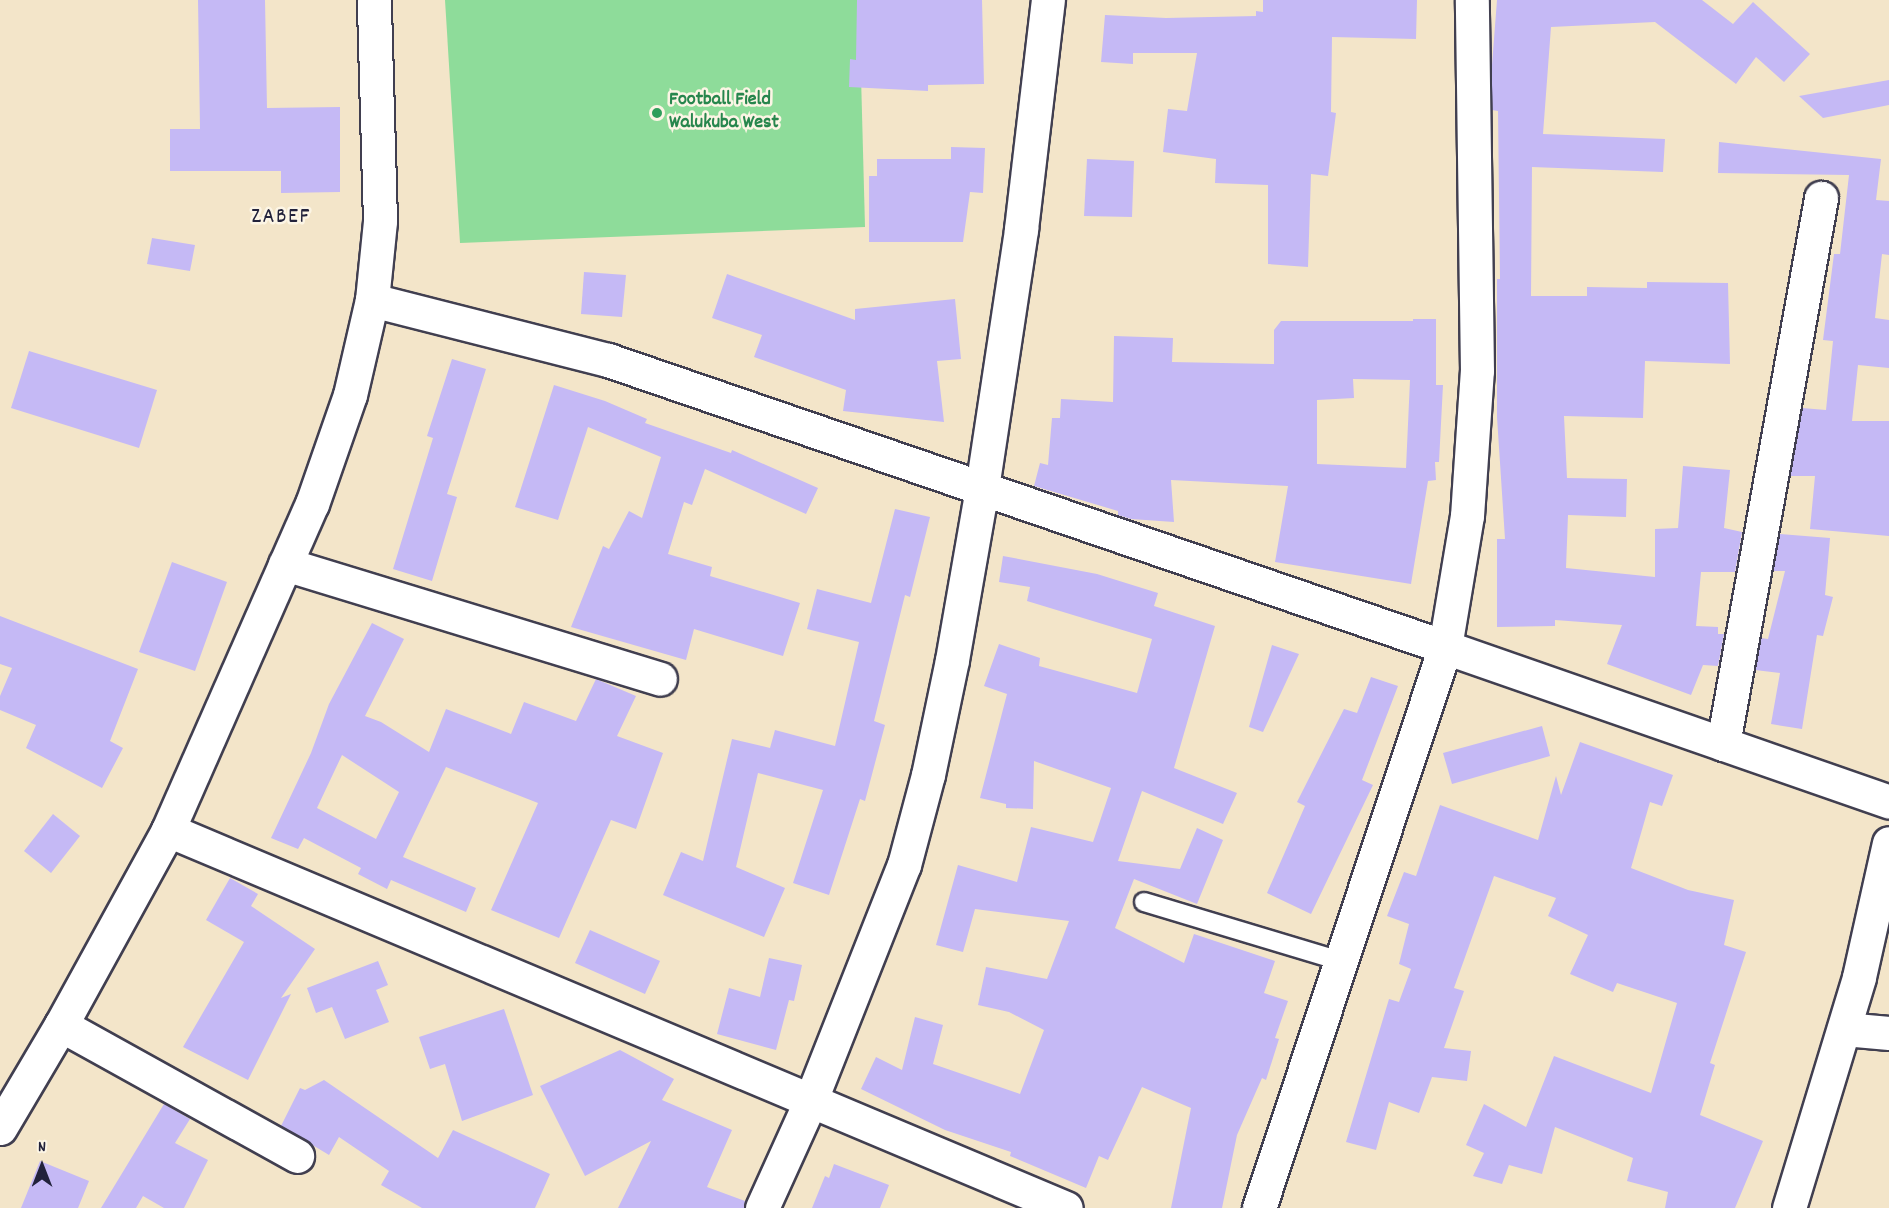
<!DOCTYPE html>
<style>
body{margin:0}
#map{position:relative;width:1889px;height:1208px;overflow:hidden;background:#f3e5c9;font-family:Dekko,sans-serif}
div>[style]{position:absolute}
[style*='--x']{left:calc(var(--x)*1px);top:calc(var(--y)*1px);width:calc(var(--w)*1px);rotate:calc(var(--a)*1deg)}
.green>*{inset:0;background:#8edc9a}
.building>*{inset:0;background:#c5b9f5}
.roads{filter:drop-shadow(2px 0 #413f50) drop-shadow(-2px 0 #413f50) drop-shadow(0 2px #413f50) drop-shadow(0 -2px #413f50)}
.lane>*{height:18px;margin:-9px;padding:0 9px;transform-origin:9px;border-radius:9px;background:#fff}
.street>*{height:33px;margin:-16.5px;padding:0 16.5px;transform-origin:16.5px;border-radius:16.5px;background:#fff}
.dots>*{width:16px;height:16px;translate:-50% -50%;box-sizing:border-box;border:3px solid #fcf5e5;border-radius:50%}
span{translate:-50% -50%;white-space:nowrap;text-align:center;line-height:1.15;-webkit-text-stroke:5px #fcf5e5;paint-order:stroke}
.leisure-label{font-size:20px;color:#27864d;font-weight:700}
.left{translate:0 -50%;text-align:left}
.quarter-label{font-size:22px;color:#22223b;letter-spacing:1.5px}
.north{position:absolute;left:12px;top:1136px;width:60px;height:60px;-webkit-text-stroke:4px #fcf5e5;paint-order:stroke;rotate:0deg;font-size:16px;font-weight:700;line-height:24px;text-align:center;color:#22223b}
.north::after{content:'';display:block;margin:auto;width:21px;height:27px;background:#22223b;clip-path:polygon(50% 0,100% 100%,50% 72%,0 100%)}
</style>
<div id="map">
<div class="green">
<i style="clip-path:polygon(445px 0,859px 0,865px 227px,460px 243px)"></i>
</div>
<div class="building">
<i style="clip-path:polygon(198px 0,265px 0,267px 108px,340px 107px,340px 192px,281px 193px,281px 171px,170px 171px,170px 129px,200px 129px)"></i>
<i style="clip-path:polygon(857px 0,982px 0,984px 84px,928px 85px,928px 91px,849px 87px,850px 59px,856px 60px)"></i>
<i style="clip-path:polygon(1263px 0,1417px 0,1416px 39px,1332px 37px,1331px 112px,1336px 113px,1328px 176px,1311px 174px,1308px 267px,1268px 264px,1268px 185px,1215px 183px,1216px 159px,1163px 152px,1168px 109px,1187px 111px,1197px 53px,1133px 53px,1133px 64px,1101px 62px,1105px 15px,1166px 18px,1256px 16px,1256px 11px,1263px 12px)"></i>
<i style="clip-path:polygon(1497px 0,1702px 0,1733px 24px,1753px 2px,1810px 54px,1784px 82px,1756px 57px,1736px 84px,1655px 22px,1551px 27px,1543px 134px,1665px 139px,1663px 172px,1532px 167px,1531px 296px,1587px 296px,1587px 287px,1647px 288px,1647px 282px,1728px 283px,1730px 364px,1645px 361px,1643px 418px,1564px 416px,1567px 478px,1627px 479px,1626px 517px,1568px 515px,1566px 568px,1655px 577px,1655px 529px,1678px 528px,1683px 466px,1730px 470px,1724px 528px,1742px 532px,1735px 572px,1701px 572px,1696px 626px,1718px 627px,1718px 634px,1724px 634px,1718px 666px,1703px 665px,1691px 695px,1607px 664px,1622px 625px,1555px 620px,1555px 626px,1497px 627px,1497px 539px,1505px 539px,1497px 417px,1497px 279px,1500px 279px,1498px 111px,1492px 110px,1492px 65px)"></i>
<i style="clip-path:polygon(1889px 80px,1889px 105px,1823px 118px,1799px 96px)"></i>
<i style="clip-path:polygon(1719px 142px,1881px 159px,1876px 200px,1889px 201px,1889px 255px,1882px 254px,1875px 318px,1889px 320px,1889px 368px,1858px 365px,1852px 421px,1889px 421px,1889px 536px,1810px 529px,1815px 476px,1790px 476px,1802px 408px,1826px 410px,1833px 341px,1823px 340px,1834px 254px,1840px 254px,1849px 175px,1718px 173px)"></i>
<i style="clip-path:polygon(951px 147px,985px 148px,983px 193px,970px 192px,963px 242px,869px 242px,869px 176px,877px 176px,877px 159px,951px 159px)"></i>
<i style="clip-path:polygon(1087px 159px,1134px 161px,1132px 217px,1084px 216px)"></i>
<i style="clip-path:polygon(152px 238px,195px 245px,190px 271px,147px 264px)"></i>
<i style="clip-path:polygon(584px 272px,626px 275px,622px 317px,581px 314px)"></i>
<i style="clip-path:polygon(727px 274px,855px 320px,855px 309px,955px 299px,961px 359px,937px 361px,944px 422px,843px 411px,846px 390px,754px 357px,762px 335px,712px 318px)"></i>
<i style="clip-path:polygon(evenodd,1413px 319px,1436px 319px,1436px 385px,1443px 385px,1439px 462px,1435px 462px,1436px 480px,1428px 481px,1411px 584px,1275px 562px,1288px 486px,1171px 480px,1174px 522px,1131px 519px,1118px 515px,1118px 511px,1034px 486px,1040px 463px,1048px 465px,1052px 418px,1060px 418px,1061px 399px,1113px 402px,1114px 336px,1173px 338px,1172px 362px,1274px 364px,1274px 330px,1281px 321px,1413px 321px,1413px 319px,1353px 379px,1410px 380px,1406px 468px,1317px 464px,1317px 400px,1354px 398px,1353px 379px)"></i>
<i style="clip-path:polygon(29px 351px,157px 390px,139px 448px,11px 408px)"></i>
<i style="clip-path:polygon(452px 359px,486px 369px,447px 494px,457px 497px,432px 581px,393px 569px,433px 438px,427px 436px)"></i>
<i style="clip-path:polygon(554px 385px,605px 401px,647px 419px,645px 423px,731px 453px,732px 450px,818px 488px,806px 514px,705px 469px,692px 505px,684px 502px,668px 554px,712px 567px,710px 576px,800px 603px,783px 656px,694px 629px,686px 660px,571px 627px,603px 546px,609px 549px,629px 511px,642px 518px,661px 457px,588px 427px,558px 520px,515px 507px)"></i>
<i style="clip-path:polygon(895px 509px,930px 517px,910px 597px,905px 595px,874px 721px,885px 725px,865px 801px,860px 799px,829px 895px,793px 883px,823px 790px,758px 773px,736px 867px,785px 888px,764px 937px,663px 895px,681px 852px,703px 861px,732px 739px,770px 748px,775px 730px,835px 746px,859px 642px,807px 629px,817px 589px,871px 603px)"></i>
<i style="clip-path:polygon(1780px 534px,1830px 538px,1825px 595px,1833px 597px,1823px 636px,1817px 635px,1802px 729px,1771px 724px,1780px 673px,1755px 670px,1761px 638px,1768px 639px,1785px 571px,1773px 571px)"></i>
<i style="clip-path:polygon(1003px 556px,1097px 574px,1158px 593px,1154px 606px,1215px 626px,1174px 768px,1237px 793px,1223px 824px,1142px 791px,1118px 861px,1180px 869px,1197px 828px,1223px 840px,1197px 904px,1134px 879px,1115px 928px,1184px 963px,1194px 934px,1275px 961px,1264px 993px,1288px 1001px,1275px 1038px,1279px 1039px,1266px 1080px,1262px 1078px,1237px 1135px,1222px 1208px,1171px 1208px,1191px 1108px,1142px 1087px,1108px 1160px,1099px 1156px,1086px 1188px,1010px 1156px,1011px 1152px,945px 1130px,861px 1089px,876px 1057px,902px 1070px,915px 1017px,943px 1025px,933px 1064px,1020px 1094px,1044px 1030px,1009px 1012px,978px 1005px,986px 967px,1047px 979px,1069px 921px,975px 909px,963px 952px,936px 945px,958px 865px,1017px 882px,1031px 827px,1093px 842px,1111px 788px,1034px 761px,1033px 809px,1006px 808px,1006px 804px,980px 798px,1007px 694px,984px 686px,999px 644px,1040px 658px,1039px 666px,1137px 693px,1152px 639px,1027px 601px,1030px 587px,999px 582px)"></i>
<i style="clip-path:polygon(172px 562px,227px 582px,195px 671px,139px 652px)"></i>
<i style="clip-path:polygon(0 616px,138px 669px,110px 741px,123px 748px,102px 788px,26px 748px,36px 725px,0 710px,0 696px,12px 668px,0 664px)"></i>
<i style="clip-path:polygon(evenodd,372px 623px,404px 639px,365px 716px,381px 722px,429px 752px,446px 709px,511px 734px,524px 702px,576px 721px,596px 679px,636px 696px,617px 736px,663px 753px,636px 829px,611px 820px,559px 938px,491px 910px,538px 803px,446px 767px,403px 857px,476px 888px,466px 912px,391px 880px,387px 889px,358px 874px,361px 868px,304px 838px,298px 849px,271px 838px,311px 753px,329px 704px,372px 623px,342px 755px,399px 792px,376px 839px,317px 808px,342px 755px)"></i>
<i style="clip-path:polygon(1272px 645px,1299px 654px,1263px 732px,1249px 727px)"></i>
<i style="clip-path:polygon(1371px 677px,1398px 686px,1362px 780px,1373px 785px,1311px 914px,1267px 893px,1305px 806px,1297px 802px,1344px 709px,1357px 713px)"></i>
<i style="clip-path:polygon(1542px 726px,1550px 756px,1452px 784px,1443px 753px)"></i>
<i style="clip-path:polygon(1580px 742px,1673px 775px,1662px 806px,1650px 802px,1631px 868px,1688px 890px,1734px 900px,1724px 945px,1746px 952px,1710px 1063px,1715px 1065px,1700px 1115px,1763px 1141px,1735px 1208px,1665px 1208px,1668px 1192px,1627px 1181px,1633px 1158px,1555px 1127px,1542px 1174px,1509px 1165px,1502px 1184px,1473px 1176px,1484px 1153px,1466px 1145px,1484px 1104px,1526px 1127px,1554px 1056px,1651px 1093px,1677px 1003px,1617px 983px,1613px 992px,1570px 974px,1588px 935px,1548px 916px,1556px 898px,1494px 876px,1454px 988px,1464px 991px,1444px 1048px,1471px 1051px,1467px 1081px,1432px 1077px,1419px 1113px,1389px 1102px,1376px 1150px,1346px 1142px,1389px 999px,1399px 1002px,1411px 969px,1399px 964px,1409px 924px,1387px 916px,1404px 872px,1416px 876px,1440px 805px,1538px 840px,1556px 776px,1561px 795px)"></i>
<i style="clip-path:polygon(53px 814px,80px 836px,51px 873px,24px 851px)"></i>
<i style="clip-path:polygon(230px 878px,258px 894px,251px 906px,315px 949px,281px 998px,291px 994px,248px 1080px,183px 1047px,244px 942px,206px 920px)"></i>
<i style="clip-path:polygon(590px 930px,660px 961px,645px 994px,575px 963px)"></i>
<i style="clip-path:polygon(769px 958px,802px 965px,794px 1001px,789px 1000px,776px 1050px,717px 1034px,729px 988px,760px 997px)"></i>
<i style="clip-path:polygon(378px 961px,388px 985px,376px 990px,389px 1022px,345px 1039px,332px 1007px,316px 1013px,307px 988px)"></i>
<i style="clip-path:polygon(504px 1009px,533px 1095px,462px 1121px,445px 1064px,430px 1069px,419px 1037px)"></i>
<i style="clip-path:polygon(620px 1050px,674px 1079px,662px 1100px,732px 1130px,707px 1187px,745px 1201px,744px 1208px,618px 1208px,651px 1141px,585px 1176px,540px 1086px)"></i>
<i style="clip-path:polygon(324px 1080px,438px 1158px,453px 1130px,550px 1174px,535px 1208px,422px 1208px,381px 1185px,389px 1171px,339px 1137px,329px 1155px,281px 1126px,300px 1088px,305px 1090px)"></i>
<i style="clip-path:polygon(164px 1104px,190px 1119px,175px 1143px,208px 1160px,184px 1208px,164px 1208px,143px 1196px,136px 1208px,101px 1208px)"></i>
<i style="clip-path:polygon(40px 1161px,89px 1181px,78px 1208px,21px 1208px)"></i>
<i style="clip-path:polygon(834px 1164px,889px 1185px,880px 1208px,812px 1208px,825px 1176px,829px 1178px)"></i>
</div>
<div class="roads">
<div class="lane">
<i style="--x:1144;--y:902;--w:206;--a:16.7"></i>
</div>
<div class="street">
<i style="--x:372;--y:300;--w:244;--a:14.3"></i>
<i style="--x:608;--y:360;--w:885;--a:18.93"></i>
<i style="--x:1445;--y:647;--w:470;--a:19.2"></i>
<i style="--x:285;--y:564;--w:392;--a:17"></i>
<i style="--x:1723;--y:744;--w:555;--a:-79.82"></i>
<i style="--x:168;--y:830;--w:974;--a:22.83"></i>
<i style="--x:61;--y:1025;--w:270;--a:29"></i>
<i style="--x:1844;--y:1029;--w:45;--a:5.1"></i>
<i style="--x:0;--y:1128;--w:120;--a:-59.4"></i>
<i style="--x:61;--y:1025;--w:222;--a:-61.2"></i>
<i style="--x:168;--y:830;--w:356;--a:-66.2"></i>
<i style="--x:312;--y:504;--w:115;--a:-70.8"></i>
<i style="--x:350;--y:395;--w:98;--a:-77"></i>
<i style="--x:372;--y:300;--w:79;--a:-84.2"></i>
<i style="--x:380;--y:221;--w:221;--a:-91.6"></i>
<i style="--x:762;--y:1208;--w:116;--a:-65.6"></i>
<i style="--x:810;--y:1102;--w:255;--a:-68.4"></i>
<i style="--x:904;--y:865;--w:93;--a:-75.1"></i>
<i style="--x:928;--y:775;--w:117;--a:-78.2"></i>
<i style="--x:952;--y:660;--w:175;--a:-80.1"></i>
<i style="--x:982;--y:488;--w:262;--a:-81.4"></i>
<i style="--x:1021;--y:229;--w:231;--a:-83.3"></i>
<i style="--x:1259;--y:1208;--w:591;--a:-71.66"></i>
<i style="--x:1445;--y:647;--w:133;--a:-80.5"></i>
<i style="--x:1467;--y:516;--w:145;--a:-86.1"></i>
<i style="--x:1477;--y:371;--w:371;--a:-90.8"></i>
<i style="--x:1789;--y:1208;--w:241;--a:-73.1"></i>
<i style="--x:1859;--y:977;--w:137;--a:-77.4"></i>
</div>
</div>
<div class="dots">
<i style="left:657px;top:113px;background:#2e9e5b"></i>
</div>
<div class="leisure-label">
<span class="left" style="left:669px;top:112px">Football Field<br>Walukuba West</span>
</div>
<div class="quarter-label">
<span style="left:281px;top:218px">ZABEF</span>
</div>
<div class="north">N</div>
</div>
